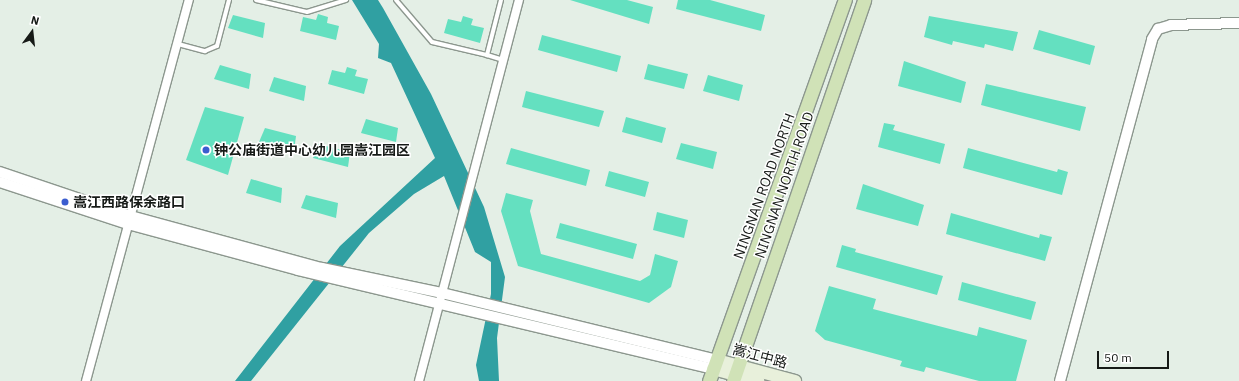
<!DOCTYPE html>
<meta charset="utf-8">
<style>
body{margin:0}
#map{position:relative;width:1239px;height:381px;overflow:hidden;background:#e4efe6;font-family:"IBM Plex Sans","Noto Sans SC",sans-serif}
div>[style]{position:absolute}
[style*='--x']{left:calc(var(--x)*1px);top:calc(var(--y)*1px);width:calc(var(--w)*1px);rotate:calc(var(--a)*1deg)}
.water>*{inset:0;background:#30a0a2}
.building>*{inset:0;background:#64e0c0}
.roads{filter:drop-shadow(1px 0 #8c978e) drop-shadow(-1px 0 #8c978e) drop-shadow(0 1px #8c978e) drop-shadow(0 -1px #8c978e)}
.service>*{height:4px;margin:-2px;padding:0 2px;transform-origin:2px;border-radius:2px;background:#fff}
.minor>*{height:8px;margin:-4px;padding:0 4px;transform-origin:4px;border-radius:4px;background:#fff}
.tertiary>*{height:10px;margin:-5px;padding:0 5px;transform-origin:5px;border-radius:5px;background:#fff}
.secondary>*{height:12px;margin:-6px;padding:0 6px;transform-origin:6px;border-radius:6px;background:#e8f0db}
.primary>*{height:13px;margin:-6.5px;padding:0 6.5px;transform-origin:6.5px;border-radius:6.5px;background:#d0e2b7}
.dots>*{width:11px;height:11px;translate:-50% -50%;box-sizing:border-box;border:2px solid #fff;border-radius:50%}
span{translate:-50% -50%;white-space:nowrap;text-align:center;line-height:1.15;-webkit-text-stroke:3px #fff;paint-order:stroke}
.poi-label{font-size:14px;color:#161a17;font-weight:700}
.left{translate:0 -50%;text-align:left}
.street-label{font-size:14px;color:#161a17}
.north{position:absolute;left:12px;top:12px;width:40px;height:40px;-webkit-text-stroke:3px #fff;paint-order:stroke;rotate:15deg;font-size:11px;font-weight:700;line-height:16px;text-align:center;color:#161a17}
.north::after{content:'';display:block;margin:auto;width:14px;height:18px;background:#161a17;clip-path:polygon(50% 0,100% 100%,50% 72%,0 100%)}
.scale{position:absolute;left:1097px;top:351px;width:72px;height:18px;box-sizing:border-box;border:2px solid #161a17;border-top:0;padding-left:5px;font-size:12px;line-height:14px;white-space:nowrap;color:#161a17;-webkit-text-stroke:3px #fff;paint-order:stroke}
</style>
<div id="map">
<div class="water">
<i style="clip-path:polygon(352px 0,378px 0,383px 8px,431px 94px,484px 207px,505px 277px,497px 338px,499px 381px,479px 381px,476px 365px,491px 294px,491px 262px,475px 252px,444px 176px,414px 194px,369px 233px,251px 381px,235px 381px,340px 246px,435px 158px,391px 63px,378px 58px,379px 44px)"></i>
</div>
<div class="building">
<i style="clip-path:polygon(570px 0,627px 0,653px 7px,649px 24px)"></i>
<i style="clip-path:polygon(678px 0,710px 0,765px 15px,761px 31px,676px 9px)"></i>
<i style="clip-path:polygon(318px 14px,328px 17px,327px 23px,339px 26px,336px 40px,300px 31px,303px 17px,316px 20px)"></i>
<i style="clip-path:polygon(233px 15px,265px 23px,263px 38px,228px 28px)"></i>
<i style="clip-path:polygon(463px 16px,473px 19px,471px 25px,484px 28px,480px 43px,444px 33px,448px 19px,461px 22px)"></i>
<i style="clip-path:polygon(929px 16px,1018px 32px,1013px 51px,985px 44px,984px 48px,953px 41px,952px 45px,924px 37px)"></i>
<i style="clip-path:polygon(1039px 30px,1095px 46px,1090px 65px,1033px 49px)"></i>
<i style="clip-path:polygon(542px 35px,621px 56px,617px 72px,538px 50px)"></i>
<i style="clip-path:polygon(904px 61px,966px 82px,961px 103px,898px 86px)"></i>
<i style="clip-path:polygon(648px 64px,688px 74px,684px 89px,644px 79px)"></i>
<i style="clip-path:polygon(220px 65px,251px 74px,249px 89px,214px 79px)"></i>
<i style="clip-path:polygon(347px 67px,357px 70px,355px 76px,368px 79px,364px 94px,328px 84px,332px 70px,345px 73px)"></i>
<i style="clip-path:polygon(708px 75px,743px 85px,739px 101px,703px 91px)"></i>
<i style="clip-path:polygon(274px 77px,306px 86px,304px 101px,269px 91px)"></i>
<i style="clip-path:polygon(986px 84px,1086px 107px,1080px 131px,981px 105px)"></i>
<i style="clip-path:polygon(526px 91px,604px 111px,599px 127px,522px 107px)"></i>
<i style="clip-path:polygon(205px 107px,244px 117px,228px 175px,186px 160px)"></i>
<i style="clip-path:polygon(626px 117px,666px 128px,662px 143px,622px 132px)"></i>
<i style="clip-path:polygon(366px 119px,398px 128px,396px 142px,361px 133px)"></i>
<i style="clip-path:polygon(884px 123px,895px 125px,893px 130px,945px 144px,940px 164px,878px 147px)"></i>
<i style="clip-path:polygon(265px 128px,296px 136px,294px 151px,259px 142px)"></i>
<i style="clip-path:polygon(681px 143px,717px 152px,713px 169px,676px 159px)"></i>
<i style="clip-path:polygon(318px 144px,350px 152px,348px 167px,313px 158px)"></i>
<i style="clip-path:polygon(511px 148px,590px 170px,586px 186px,506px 164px)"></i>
<i style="clip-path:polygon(968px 148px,1057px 172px,1058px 169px,1068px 172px,1062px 195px,963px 168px)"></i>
<i style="clip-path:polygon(609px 171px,649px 182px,645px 197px,605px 186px)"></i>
<i style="clip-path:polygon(251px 179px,282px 188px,281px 203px,246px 193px)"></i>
<i style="clip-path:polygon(863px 184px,924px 205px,918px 226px,856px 209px)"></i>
<i style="clip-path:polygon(506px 193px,533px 200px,530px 211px,541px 254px,640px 281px,650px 275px,655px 254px,678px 261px,671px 287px,649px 303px,518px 266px,501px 211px)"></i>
<i style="clip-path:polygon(306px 195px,338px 203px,336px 218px,301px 208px)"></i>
<i style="clip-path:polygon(657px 212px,688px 220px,684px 238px,653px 230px)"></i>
<i style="clip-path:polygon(951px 213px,1039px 238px,1040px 234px,1052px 237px,1045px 261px,946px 234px)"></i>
<i style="clip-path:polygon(560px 223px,637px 244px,633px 259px,556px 238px)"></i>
<i style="clip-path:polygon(842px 245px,856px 249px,855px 252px,943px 276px,937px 295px,836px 267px)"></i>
<i style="clip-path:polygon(962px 282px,1036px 302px,1031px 320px,958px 300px)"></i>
<i style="clip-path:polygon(829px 286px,876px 299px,873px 309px,977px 336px,979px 327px,1027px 340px,1016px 381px,979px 381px,926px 367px,924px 372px,900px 366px,902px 361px,825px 340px,815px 331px)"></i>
</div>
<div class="roads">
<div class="service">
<i style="--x:256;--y:0;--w:52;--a:13.2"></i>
<i style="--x:307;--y:12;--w:41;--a:-17.1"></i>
<i style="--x:396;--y:0;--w:55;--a:49.4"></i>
<i style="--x:432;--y:42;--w:57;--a:13.3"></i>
<i style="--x:501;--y:0;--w:57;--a:104.3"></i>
<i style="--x:487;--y:55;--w:17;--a:17"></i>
<i style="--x:178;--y:44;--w:28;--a:15"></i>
<i style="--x:205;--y:51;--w:13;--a:-23"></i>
<i style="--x:217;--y:46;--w:48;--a:-75.4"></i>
</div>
<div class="minor">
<i style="--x:86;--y:381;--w:395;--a:-74.9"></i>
<i style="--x:419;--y:381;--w:394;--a:-75.3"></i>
</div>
<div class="tertiary">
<i style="--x:0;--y:172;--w:137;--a:18.7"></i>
<i style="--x:130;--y:216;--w:199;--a:15.2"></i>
<i style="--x:322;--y:268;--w:123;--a:11.8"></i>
<i style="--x:442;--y:293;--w:283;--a:13.7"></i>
<i style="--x:0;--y:182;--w:135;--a:18.2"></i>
<i style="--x:128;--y:224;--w:176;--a:15.1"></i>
<i style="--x:298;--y:270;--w:427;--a:13.4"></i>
<i style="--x:1060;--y:381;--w:354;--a:-74.9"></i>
<i style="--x:1152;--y:39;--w:12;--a:-59"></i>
<i style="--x:1158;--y:29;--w:14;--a:-17"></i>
<i style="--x:1171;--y:25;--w:68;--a:-1.7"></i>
</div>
<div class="secondary">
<i style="--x:717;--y:360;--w:81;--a:15.1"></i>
<i style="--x:713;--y:369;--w:47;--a:14.9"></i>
</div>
<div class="primary">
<i style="--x:709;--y:381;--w:405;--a:-70.4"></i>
<i style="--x:733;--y:381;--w:403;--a:-71"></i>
</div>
</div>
<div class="dots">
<i style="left:206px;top:150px;background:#3b5dcf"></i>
<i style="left:65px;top:202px;background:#3b5dcf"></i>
</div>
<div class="poi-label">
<span class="left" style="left:214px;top:150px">钟公庙街道中心幼儿园嵩江园区</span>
<span class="left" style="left:73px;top:202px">嵩江西路保余路口</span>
</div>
<div class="street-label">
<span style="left:784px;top:185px;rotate:-71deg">NINGNAN NORTH ROAD</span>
<span style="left:764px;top:186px;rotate:-70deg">NINGNAN ROAD NORTH</span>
<span style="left:760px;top:356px;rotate:15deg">嵩江中路</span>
</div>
<div class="north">N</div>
<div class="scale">50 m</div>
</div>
